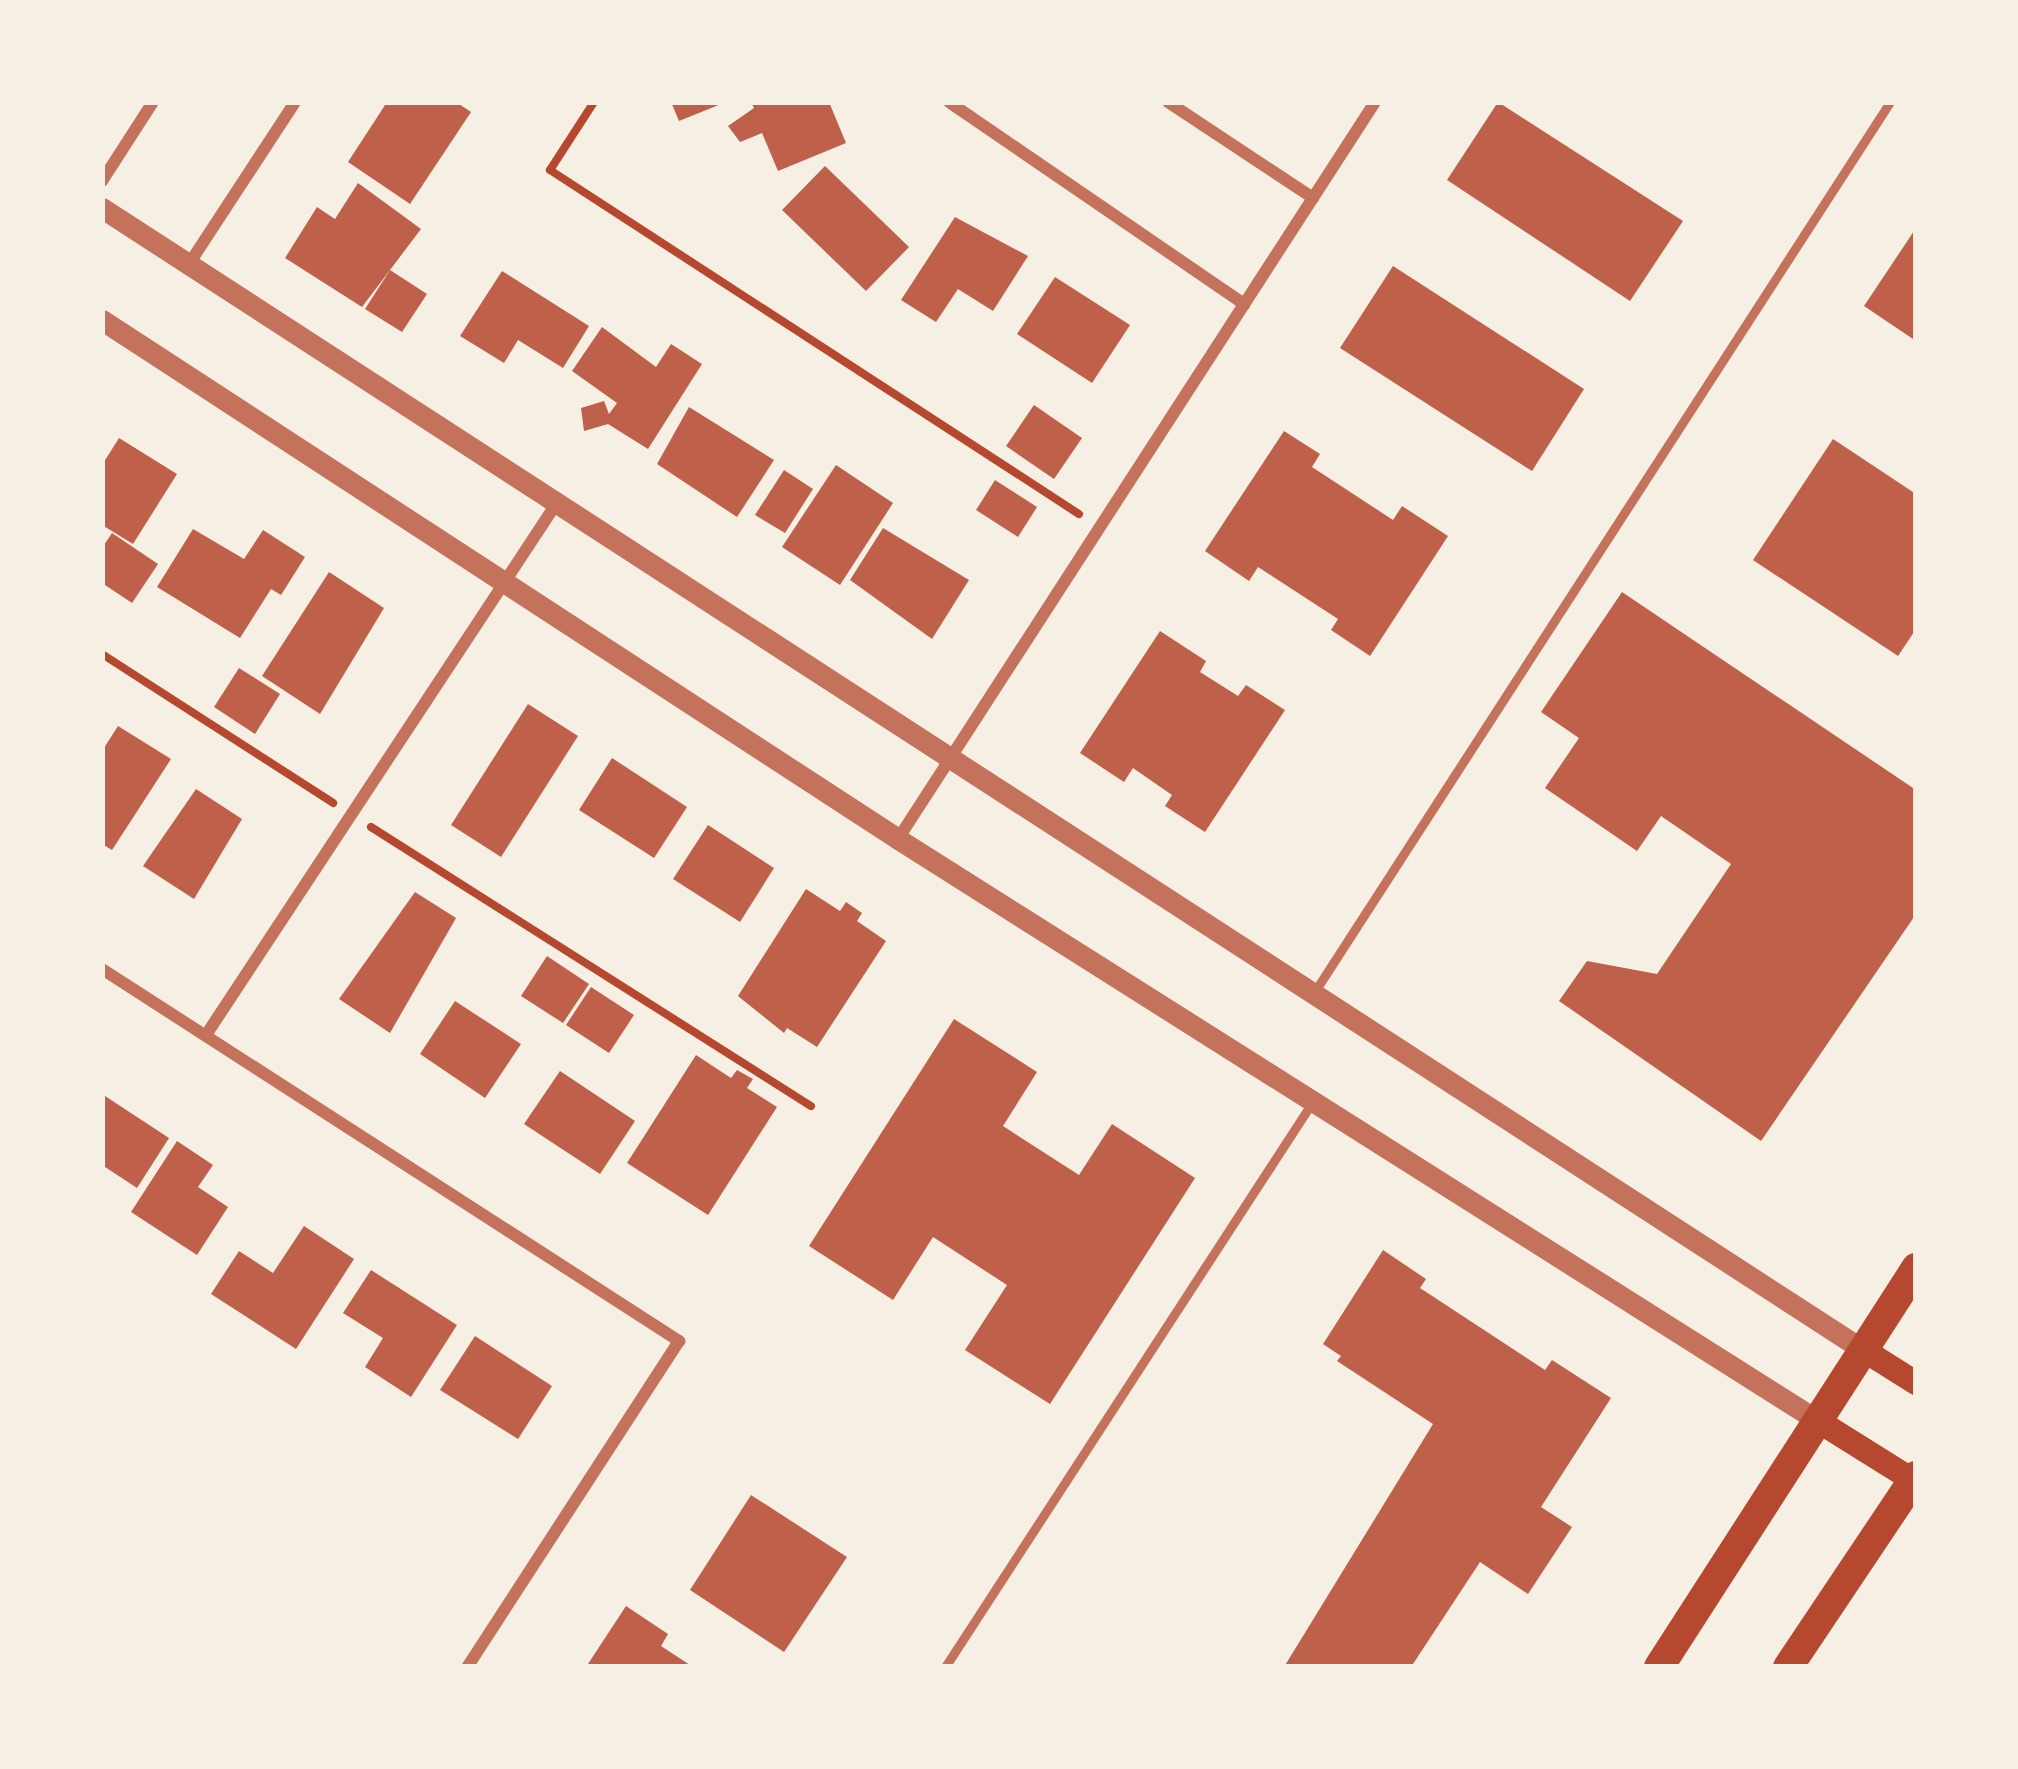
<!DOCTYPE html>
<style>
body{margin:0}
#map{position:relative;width:2018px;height:1769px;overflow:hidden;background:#f6efe4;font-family:"Fira Sans",sans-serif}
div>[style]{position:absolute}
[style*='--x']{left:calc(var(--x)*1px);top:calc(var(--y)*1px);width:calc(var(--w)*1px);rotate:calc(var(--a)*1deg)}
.building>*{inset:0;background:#bf614a}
.path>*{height:8px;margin:-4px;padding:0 4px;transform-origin:4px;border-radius:4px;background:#b5482f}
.service>*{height:9px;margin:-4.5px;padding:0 4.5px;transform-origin:4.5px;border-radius:4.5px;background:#c5725c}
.minor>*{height:12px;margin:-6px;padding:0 6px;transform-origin:6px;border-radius:6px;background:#c5725c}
.tertiary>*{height:21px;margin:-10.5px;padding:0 10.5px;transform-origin:10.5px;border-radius:10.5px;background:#c5725c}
.secondary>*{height:24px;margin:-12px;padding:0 12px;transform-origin:12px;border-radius:12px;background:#b5482f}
.primary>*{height:30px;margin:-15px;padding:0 15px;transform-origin:15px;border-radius:15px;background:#b5482f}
span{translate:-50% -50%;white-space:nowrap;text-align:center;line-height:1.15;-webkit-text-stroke:9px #f6efe4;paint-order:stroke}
.frame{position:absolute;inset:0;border:105px solid #f6efe4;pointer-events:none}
</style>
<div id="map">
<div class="building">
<i style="clip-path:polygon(387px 102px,456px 102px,471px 112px,410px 204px,348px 162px)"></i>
<i style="clip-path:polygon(671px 102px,726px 102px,679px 121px)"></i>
<i style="clip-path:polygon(751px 102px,829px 102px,846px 143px,778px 171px,762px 133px,740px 142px,728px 126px,754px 108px)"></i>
<i style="clip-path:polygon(1498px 102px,1683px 221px,1630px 301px,1447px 180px)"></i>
<i style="clip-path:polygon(825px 166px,909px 247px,866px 291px,782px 210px)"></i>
<i style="clip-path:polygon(358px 183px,421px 229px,362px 307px,285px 258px,317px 207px,335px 219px)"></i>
<i style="clip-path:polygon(955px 217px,1028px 256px,993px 311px,958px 289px,936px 322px,901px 300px)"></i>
<i style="clip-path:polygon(1916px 228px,1916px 341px,1864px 306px)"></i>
<i style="clip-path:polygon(1393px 266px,1584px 389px,1532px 471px,1340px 348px)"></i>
<i style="clip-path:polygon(390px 270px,427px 294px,402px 332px,365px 309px)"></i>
<i style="clip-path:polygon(502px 271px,589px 326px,563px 368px,518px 340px,504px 363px,460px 336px)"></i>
<i style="clip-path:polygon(1055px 277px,1130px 325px,1092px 383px,1017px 334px)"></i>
<i style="clip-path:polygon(602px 327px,656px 367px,671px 344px,702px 364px,648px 449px,608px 424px,584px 431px,581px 408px,604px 401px,609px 414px,617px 403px,572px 371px)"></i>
<i style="clip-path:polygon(1034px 405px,1082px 438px,1054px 479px,1006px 446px)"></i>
<i style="clip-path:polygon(689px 407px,774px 460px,737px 517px,657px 464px)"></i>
<i style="clip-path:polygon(1284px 431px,1320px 454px,1312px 467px,1393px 520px,1402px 506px,1448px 536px,1370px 656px,1331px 630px,1338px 619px,1258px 567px,1249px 581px,1205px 551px)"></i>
<i style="clip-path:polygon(119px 438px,177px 474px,133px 544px,102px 525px,102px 465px)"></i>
<i style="clip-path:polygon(1833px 439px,1916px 494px,1916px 629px,1898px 656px,1753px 560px)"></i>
<i style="clip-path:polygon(836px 465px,893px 503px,840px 585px,782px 547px)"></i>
<i style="clip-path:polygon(784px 470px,813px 489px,785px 533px,755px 515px)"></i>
<i style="clip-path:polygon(995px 480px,1037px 507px,1018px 537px,976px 510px)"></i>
<i style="clip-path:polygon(883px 528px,969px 580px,932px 639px,850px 580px)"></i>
<i style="clip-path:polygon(193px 529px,244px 559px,263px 530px,305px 557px,281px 595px,271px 589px,240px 638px,157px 587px)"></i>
<i style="clip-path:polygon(112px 533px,158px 564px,132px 603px,102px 583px,102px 548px)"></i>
<i style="clip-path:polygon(329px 572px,384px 608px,320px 714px,262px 676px)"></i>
<i style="clip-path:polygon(1622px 592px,1916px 790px,1916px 914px,1761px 1141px,1559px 1001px,1587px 961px,1657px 974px,1731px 864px,1661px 816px,1637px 851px,1545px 788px,1579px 738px,1541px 712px)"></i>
<i style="clip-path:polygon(1160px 631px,1206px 661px,1200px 672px,1238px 696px,1246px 685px,1285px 710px,1205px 832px,1165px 806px,1172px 795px,1133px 768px,1124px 782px,1080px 753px)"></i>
<i style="clip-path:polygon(239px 668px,280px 694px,255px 734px,214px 707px)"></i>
<i style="clip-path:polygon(528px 704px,578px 736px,501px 857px,451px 825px)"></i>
<i style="clip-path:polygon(118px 726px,171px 759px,112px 850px,102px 844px,102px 751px)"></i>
<i style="clip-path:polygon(612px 758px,687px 807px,654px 858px,579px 810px)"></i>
<i style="clip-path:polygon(196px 789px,242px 819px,194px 899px,143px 866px)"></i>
<i style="clip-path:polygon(708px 825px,774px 868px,740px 922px,673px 879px)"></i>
<i style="clip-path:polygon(806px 889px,840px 911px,846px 902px,862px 913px,857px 921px,886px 941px,817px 1047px,787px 1028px,784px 1033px,738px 996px)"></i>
<i style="clip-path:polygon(415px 892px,456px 918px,390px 1033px,339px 999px)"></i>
<i style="clip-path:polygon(547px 956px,589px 984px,563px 1023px,521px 996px)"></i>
<i style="clip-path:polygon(591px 987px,634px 1015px,609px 1053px,566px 1025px)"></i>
<i style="clip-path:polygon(455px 1001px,521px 1044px,485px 1098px,420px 1054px)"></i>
<i style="clip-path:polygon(954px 1019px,1037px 1072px,1003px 1126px,1079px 1175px,1112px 1124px,1195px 1178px,1050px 1404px,965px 1350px,1007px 1285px,933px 1237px,893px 1300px,809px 1246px)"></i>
<i style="clip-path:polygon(696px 1055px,731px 1078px,737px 1070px,753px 1079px,747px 1088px,777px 1107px,708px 1215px,627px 1163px)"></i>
<i style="clip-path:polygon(560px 1071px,635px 1121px,600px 1174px,524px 1124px)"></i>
<i style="clip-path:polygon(102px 1094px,169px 1138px,137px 1188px,102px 1165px)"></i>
<i style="clip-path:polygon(177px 1141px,213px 1165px,198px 1187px,228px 1207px,197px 1255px,131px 1212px)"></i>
<i style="clip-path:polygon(304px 1226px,354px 1259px,296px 1349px,211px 1294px,239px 1251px,273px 1273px)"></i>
<i style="clip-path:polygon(1383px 1250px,1426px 1279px,1420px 1288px,1545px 1370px,1552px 1360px,1611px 1398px,1541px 1507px,1572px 1527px,1528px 1594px,1480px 1562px,1411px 1667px,1284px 1667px,1433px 1424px,1337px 1361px,1341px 1356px,1323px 1344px)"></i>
<i style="clip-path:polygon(371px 1270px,457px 1325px,411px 1397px,365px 1367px,383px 1338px,343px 1313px)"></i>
<i style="clip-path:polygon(475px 1336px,552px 1386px,518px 1439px,440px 1390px)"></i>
<i style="clip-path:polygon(751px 1495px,847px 1557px,784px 1652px,690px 1590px)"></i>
<i style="clip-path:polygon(626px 1606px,668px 1634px,661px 1646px,693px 1667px,586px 1667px)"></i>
</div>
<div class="path">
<i style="--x:594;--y:102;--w:81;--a:122.9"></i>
<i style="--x:550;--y:170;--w:631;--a:33.04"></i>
<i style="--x:102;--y:654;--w:275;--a:32.8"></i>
<i style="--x:371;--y:827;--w:521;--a:32.38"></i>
</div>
<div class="service">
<i style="--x:1315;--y:991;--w:1059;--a:-57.11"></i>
<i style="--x:945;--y:1667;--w:675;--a:-56.97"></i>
</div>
<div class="minor">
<i style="--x:949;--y:102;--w:358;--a:34.4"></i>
<i style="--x:1168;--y:102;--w:174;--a:33.5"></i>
<i style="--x:102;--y:181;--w:94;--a:-57.2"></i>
<i style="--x:189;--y:264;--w:194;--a:-56.8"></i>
<i style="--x:898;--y:839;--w:878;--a:-57.09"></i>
<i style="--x:102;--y:969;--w:687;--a:32.81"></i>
<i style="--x:679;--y:1341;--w:389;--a:123"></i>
<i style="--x:206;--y:1035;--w:640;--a:-56.61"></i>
</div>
<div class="tertiary">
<i style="--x:102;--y:208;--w:2097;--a:32.96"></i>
<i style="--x:102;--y:320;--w:950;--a:33.1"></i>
<i style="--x:898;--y:839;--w:1085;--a:32.31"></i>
</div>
<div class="secondary">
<i style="--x:1862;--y:1349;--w:64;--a:32.2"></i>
<i style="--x:1815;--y:1419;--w:119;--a:32"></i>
</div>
<div class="primary">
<i style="--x:1659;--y:1667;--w:475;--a:-57.2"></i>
<i style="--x:1788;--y:1667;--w:230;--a:-56.2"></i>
</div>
<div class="frame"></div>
</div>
